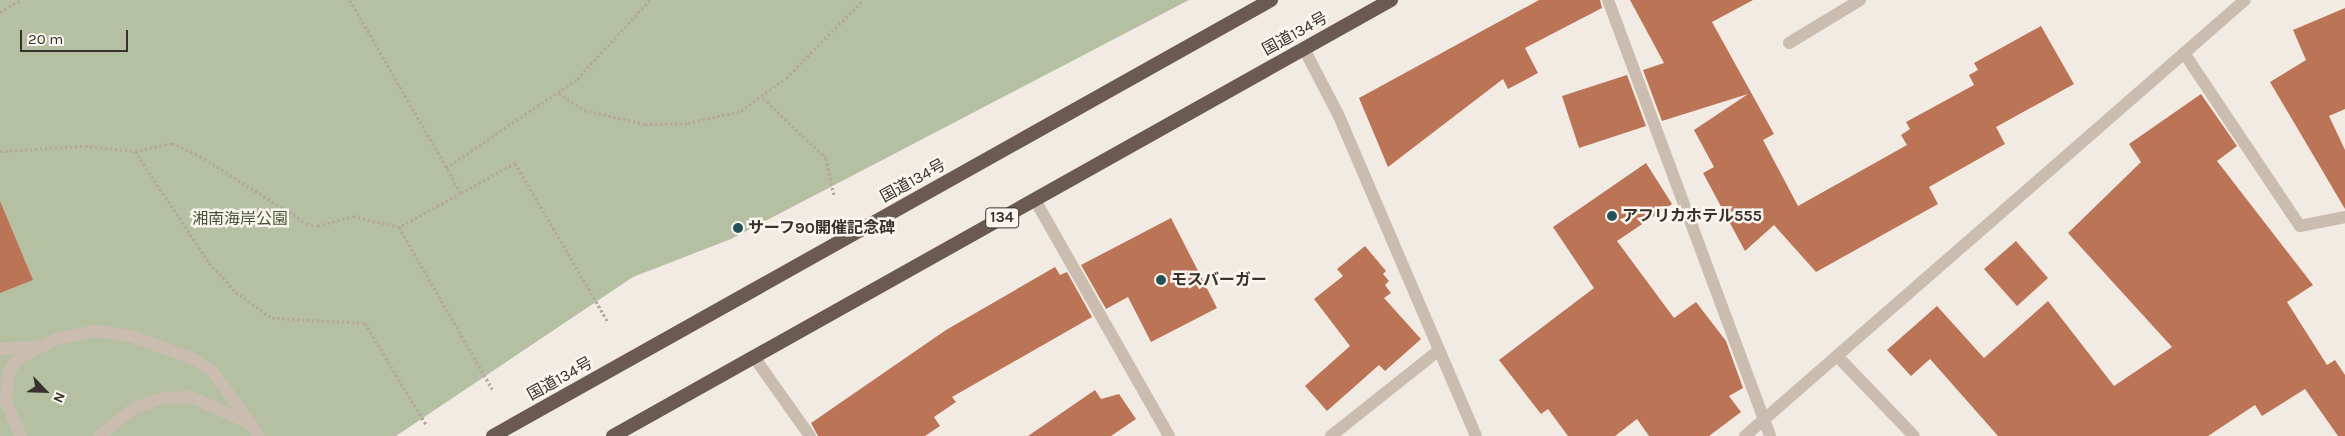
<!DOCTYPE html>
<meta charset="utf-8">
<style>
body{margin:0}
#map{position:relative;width:2345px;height:436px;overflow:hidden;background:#f2ebe3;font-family:Karla,"Noto Sans JP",sans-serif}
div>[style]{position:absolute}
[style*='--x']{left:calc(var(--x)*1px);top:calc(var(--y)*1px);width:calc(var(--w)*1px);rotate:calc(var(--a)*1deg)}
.green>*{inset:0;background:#b5c0a3}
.building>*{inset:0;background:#bc7457}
.path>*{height:3px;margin-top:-1.5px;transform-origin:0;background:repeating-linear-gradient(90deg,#b5a799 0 2.5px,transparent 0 5px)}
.service>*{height:12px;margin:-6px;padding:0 6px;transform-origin:6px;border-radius:6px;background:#cabcaf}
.minor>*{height:12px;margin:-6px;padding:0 6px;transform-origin:6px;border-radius:6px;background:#cabcaf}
.trunk>*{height:14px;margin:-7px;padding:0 7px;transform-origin:7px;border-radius:7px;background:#6a5a52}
.dots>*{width:14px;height:14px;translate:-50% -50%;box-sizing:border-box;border:2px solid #faf5ef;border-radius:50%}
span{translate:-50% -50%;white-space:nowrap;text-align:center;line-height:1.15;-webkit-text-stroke:5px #faf5ef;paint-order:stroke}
.shield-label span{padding:1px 4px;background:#faf5ef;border:1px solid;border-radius:4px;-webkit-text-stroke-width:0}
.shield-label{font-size:15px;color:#39312c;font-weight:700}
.street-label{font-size:16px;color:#39312c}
.poi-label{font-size:16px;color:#39312c;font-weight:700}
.left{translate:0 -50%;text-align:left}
.park-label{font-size:16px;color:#475632}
.north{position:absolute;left:20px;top:366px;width:50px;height:50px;-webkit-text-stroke:4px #faf5ef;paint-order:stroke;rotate:114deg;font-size:14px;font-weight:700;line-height:20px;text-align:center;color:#39312c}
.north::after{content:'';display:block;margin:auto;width:18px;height:22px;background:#39312c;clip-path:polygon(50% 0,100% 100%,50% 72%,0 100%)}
.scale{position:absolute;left:20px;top:30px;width:108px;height:22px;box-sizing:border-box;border:2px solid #39312c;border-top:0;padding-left:6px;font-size:15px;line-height:18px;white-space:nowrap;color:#39312c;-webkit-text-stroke:4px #faf5ef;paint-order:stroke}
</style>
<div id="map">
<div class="green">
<i style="clip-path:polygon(0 0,1189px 0,731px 239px,633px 277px,396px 436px,0 436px)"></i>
</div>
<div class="building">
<i style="clip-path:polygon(1539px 0,1600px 0,1602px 8px,1525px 48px,1538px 73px,1508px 89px,1503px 79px,1388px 167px,1359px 98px)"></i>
<i style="clip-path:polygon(1630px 0,1753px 0,1712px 22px,1774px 134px,1763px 140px,1798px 206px,1907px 145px,1901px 135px,1910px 129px,1906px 122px,1974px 85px,1969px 75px,1978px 70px,1974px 63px,2041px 26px,2074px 84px,1996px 127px,2005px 144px,1929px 187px,1938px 204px,1816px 272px,1774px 225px,1745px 251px,1703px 173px,1714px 167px,1694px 130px,1748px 94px,1662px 121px,1643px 70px,1664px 63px)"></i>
<i style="clip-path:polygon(2345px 8px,2345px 109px,2329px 116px,2345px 150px,2345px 209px,2270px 82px,2306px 60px,2293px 30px)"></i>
<i style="clip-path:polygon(1627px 75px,1646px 126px,1579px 148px,1562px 96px)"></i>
<i style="clip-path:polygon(2201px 94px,2237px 146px,2217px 161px,2313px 285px,2287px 302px,2327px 365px,2335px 360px,2345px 375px,2345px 436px,2338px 436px,2305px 389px,2262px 416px,2255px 405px,2208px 436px,1998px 436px,1930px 359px,1911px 376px,1887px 350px,1937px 306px,1984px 358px,2048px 301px,2114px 386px,2172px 347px,2068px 233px,2141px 162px,2129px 144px)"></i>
<i style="clip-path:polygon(1646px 163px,1672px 204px,1617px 241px,1674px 318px,1696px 302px,1726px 341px,1743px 388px,1729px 396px,1741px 412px,1709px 436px,1649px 436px,1637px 419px,1615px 436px,1568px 436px,1548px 409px,1541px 414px,1499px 360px,1594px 288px,1553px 227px)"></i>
<i style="clip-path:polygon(0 201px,33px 280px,0 293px)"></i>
<i style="clip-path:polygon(1171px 218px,1217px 308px,1151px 342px,1128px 297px,1106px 309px,1081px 265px)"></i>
<i style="clip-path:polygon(2016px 241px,2048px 278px,2017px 306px,1984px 269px)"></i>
<i style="clip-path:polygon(1365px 246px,1386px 271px,1383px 274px,1389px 281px,1385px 285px,1391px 293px,1384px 298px,1421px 339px,1385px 371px,1379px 365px,1327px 411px,1305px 386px,1350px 346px,1314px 299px,1343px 276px,1337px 269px)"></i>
<i style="clip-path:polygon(1055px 267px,1060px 275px,1067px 272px,1092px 317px,952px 397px,956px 402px,934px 417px,940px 426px,925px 436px,818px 436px,811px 423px,946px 330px)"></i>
<i style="clip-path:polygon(1095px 390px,1101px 399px,1119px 394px,1136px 419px,1111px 436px,1028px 436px)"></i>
</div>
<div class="path">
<i style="--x:350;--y:0;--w:223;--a:60.1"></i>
<i style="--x:461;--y:193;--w:71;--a:151.3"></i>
<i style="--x:0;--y:12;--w:24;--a:-30"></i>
<i style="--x:559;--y:93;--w:30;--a:34"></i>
<i style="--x:584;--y:110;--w:63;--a:12.9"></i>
<i style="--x:645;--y:124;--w:43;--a:-1.3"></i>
<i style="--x:688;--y:123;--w:54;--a:-12.8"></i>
<i style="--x:741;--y:111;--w:56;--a:-36.3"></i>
<i style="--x:786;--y:78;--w:110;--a:-45.4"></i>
<i style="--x:763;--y:98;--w:87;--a:43.6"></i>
<i style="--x:826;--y:158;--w:39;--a:78"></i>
<i style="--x:0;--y:151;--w:85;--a:-3.4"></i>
<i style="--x:85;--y:146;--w:50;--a:5.7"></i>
<i style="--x:135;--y:151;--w:38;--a:-12"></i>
<i style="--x:172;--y:143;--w:31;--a:25"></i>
<i style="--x:200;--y:156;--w:125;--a:32.3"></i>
<i style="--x:306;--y:223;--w:12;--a:14"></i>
<i style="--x:318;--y:226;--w:36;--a:-16"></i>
<i style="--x:353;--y:216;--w:47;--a:13.4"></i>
<i style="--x:399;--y:227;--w:187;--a:60.1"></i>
<i style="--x:135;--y:151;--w:134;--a:56.5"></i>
<i style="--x:209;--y:263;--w:40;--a:47"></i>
<i style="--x:236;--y:292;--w:44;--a:35.8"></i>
<i style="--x:272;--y:318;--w:93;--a:3.1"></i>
<i style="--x:365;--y:323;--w:120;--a:59"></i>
<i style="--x:446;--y:168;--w:158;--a:-34.2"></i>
<i style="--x:577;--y:79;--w:108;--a:-47.3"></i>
<i style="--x:461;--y:193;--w:62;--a:-29.1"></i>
<i style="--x:515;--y:163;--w:184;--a:59.7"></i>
</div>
<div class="service">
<i style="--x:1789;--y:43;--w:83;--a:-31.2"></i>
<i style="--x:2184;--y:53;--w:208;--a:56.2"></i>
<i style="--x:0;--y:349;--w:39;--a:-4"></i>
<i style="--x:1839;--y:358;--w:108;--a:46.1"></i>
<i style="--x:21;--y:436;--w:37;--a:-114"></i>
<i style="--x:6;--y:402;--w:28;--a:-86"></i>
<i style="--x:8;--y:374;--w:17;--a:-59"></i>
<i style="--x:17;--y:359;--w:44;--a:-27.1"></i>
<i style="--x:56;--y:339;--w:41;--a:-11.3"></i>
<i style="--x:96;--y:331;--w:35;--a:8"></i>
<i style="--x:131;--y:336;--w:67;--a:20.1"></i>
<i style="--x:194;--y:359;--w:23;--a:34"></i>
<i style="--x:213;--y:372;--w:64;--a:53.8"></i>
<i style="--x:99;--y:436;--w:45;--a:-38.7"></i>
<i style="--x:134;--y:408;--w:31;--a:-19"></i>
<i style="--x:163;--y:398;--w:28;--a:-2"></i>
<i style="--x:191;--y:397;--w:64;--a:24.1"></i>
</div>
<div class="minor">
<i style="--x:1608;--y:0;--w:465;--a:69.6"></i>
<i style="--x:1304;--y:49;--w:73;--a:62.4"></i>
<i style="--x:1338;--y:114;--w:350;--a:66.8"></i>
<i style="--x:1035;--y:200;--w:271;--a:60.4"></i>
<i style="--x:2300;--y:226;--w:46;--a:-11.3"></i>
<i style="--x:754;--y:357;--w:97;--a:54.7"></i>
<i style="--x:251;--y:424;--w:14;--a:60"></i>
<i style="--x:1331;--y:436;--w:138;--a:-38.5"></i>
<i style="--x:1745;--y:436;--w:663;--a:-41.09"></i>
</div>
<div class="trunk">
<i style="--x:493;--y:436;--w:892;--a:-29.27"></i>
<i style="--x:613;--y:436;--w:892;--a:-29.27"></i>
</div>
<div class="dots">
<i style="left:1612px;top:216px;background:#255258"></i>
<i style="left:738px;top:228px;background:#255258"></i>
<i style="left:1161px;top:280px;background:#255258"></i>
</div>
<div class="shield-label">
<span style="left:1002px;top:218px">134</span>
</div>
<div class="street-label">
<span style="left:1295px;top:34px;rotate:-29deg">国道134号</span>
<span style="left:913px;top:181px;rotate:-29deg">国道134号</span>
<span style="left:560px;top:379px;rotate:-29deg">国道134号</span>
</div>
<div class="poi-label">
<span class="left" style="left:1622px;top:216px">アフリカホテル555</span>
<span class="left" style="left:748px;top:228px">サーフ90開催記念碑</span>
<span class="left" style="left:1171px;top:280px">モスバーガー</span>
</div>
<div class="park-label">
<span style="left:240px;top:219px">湘南海岸公園</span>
</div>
<div class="north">N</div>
<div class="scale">20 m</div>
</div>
